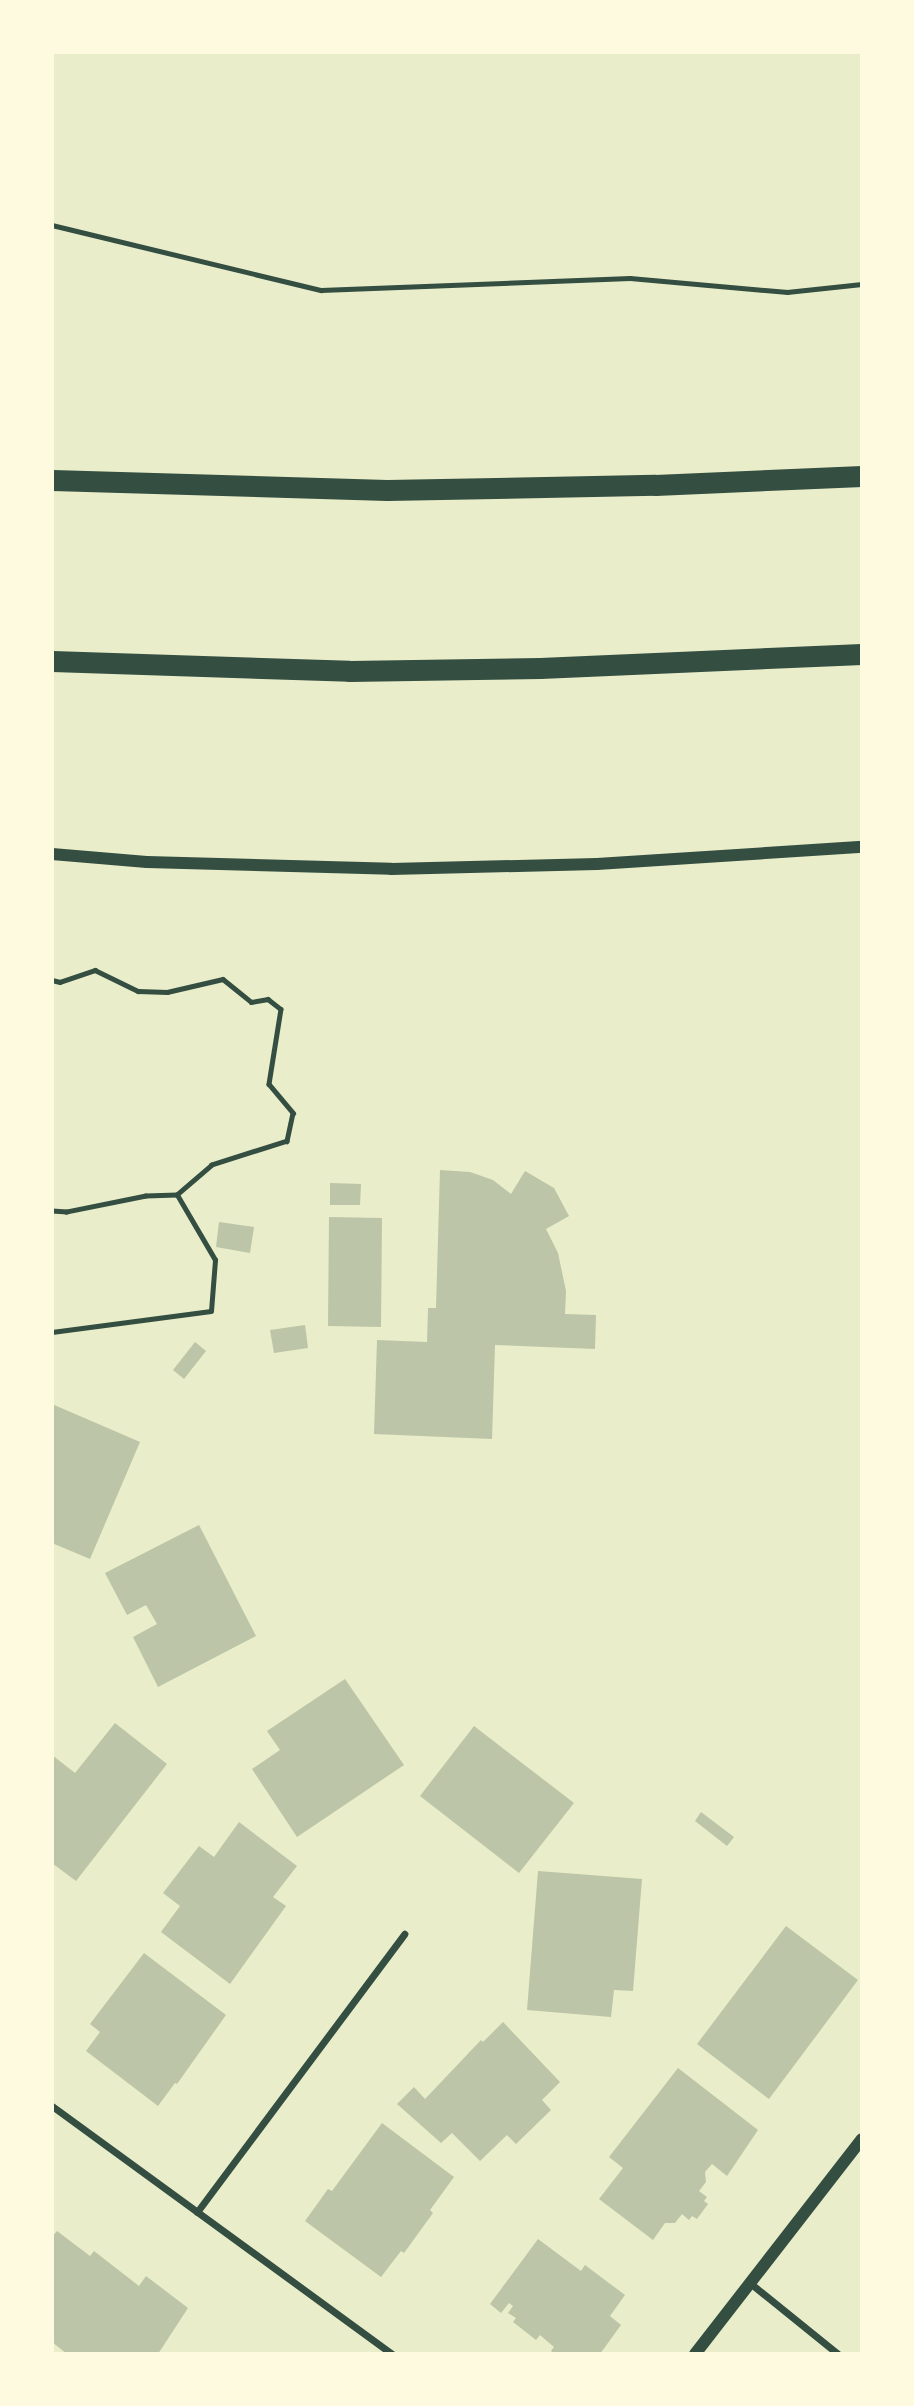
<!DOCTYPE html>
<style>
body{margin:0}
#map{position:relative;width:914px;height:2406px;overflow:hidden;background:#e9edc9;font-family:"Libre Baskerville",serif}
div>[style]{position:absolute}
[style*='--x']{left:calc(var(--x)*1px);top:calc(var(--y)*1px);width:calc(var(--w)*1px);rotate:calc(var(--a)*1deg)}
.building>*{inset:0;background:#bcc5a7}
.path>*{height:4.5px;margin:-2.25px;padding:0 2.25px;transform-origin:2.25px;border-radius:2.25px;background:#344e41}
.minor>*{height:7px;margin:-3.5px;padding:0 3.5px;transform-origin:3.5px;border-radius:3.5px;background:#344e41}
.tertiary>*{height:12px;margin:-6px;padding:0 6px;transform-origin:6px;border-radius:6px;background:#344e41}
.motorway>*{height:21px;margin:-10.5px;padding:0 10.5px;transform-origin:10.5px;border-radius:10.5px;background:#344e41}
span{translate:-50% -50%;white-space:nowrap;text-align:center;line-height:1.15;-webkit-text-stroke:7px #fefae0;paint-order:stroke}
.frame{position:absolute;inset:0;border:54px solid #fefae0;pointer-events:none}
</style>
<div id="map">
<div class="building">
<i style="clip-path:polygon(440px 1170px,470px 1172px,493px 1180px,511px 1194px,525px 1171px,554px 1188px,569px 1216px,546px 1229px,558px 1253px,566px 1291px,565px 1314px,596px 1315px,595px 1349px,495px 1345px,492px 1439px,374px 1434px,377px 1340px,427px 1342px,428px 1308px,436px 1308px)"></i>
<i style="clip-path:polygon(330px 1183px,361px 1184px,360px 1205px,330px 1205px)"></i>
<i style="clip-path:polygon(329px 1217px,382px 1218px,381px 1327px,328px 1326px)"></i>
<i style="clip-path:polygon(219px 1222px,254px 1227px,250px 1253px,216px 1247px)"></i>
<i style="clip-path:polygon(305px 1325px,308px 1348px,274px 1353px,270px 1330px)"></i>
<i style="clip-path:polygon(195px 1342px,206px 1351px,184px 1379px,173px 1370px)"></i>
<i style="clip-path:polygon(52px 1404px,140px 1442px,90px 1559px,52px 1543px)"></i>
<i style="clip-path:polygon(199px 1525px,256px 1636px,158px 1687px,133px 1637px,157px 1624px,146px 1605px,127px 1615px,105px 1573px)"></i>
<i style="clip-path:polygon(345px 1679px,404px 1765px,297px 1837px,252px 1769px,280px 1750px,267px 1731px)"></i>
<i style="clip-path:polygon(115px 1723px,167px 1764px,76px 1881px,52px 1863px,52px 1755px,75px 1773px)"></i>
<i style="clip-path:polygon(474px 1726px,574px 1803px,519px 1873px,420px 1796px)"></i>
<i style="clip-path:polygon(701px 1812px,734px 1837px,727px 1846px,695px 1821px)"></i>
<i style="clip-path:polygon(239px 1822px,297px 1866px,273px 1897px,286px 1906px,230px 1984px,161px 1932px,180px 1906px,163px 1893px,199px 1846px,214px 1857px)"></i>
<i style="clip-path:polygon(538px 1871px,642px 1879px,633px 1991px,614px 1990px,611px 2017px,527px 2010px)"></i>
<i style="clip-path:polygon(786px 1926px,858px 1980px,769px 2099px,697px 2044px)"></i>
<i style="clip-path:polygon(144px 1953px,226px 2015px,177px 2084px,175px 2083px,158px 2106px,86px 2051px,100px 2032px,90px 2024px)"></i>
<i style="clip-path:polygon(503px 2022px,560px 2082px,542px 2100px,551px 2110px,516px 2144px,507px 2135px,480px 2161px,452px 2133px,441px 2143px,397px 2104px,414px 2087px,425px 2099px,481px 2040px,483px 2042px)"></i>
<i style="clip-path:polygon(678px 2068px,758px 2130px,727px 2176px,712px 2164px,705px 2172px,706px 2182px,699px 2191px,707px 2197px,704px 2201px,708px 2204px,697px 2219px,692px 2216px,689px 2220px,682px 2214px,675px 2223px,665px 2223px,653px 2240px,599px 2199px,623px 2168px,609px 2157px)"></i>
<i style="clip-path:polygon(382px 2123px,454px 2177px,430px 2210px,433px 2213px,404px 2253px,401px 2251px,381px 2277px,305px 2221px,328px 2189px,332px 2191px)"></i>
<i style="clip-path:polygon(57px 2231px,90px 2256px,94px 2251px,139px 2286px,146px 2276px,188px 2308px,158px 2354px,67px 2354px,52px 2342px,52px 2237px)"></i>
<i style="clip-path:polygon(538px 2239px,581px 2271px,585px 2265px,625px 2295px,610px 2316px,621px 2325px,600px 2354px,554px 2354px,551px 2351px,554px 2347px,540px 2335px,536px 2340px,513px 2322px,516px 2318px,508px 2313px,513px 2306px,509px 2303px,501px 2313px,490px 2304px)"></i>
</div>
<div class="path">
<i style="--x:52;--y:225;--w:277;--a:13.6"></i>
<i style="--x:321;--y:290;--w:309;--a:-2.2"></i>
<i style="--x:630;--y:278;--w:158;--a:5.1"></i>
<i style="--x:787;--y:292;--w:75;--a:-6.1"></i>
<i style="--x:52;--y:980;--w:8;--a:14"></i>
<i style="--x:60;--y:982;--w:37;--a:-19"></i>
<i style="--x:95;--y:970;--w:48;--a:26"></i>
<i style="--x:138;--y:991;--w:29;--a:2"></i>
<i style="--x:167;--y:992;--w:57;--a:-13.1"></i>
<i style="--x:223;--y:979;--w:36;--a:39"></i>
<i style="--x:251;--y:1002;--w:17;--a:-10"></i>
<i style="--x:268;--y:999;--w:16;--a:38"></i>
<i style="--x:281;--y:1009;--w:76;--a:99.1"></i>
<i style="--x:269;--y:1084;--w:38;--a:50"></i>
<i style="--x:293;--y:1113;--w:29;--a:102"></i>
<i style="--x:287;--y:1141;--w:79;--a:162.3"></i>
<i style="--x:212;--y:1165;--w:46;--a:139.4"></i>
<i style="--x:177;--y:1195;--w:31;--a:178"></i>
<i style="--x:146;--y:1196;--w:81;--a:168.6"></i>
<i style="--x:67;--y:1212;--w:15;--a:-176"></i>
<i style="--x:52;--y:1332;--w:160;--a:-7.5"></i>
<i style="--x:211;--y:1311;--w:51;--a:-85.5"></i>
<i style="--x:215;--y:1260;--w:75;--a:-120.3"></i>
</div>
<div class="minor">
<i style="--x:52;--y:2106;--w:421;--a:36.1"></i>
<i style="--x:197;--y:2212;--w:347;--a:-53.3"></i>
<i style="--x:750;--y:2283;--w:113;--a:38.9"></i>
</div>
<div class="tertiary">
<i style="--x:52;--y:854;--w:95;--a:4.8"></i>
<i style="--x:147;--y:862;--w:244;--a:1.6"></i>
<i style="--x:391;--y:869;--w:206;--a:-1.4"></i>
<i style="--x:597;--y:864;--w:266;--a:-3.7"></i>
<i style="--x:695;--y:2354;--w:272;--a:-52.2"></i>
</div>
<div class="motorway">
<i style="--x:52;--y:480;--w:335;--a:1.7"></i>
<i style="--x:387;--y:490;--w:268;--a:-1.1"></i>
<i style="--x:655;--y:485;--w:207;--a:-2.5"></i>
<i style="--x:52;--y:661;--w:297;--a:1.9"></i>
<i style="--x:349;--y:671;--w:191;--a:-0.9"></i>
<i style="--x:540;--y:668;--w:322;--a:-2.5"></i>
</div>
<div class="frame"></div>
</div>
